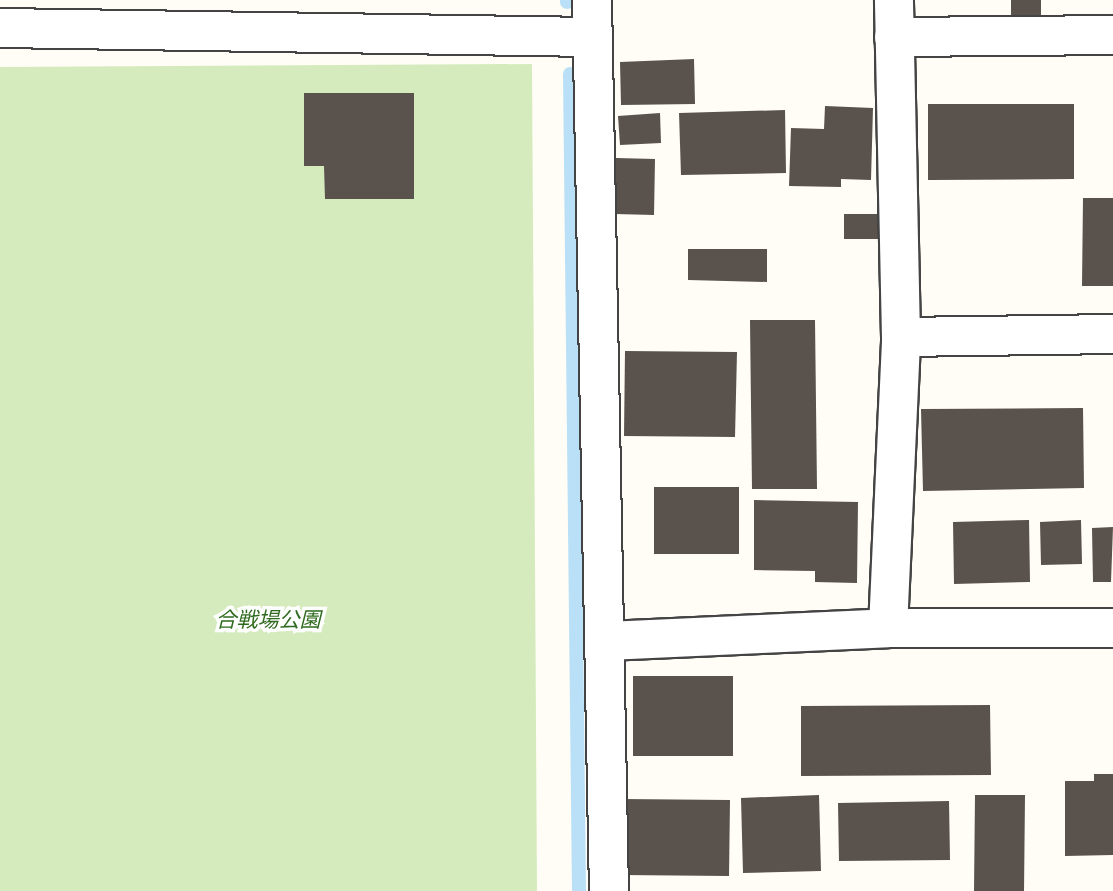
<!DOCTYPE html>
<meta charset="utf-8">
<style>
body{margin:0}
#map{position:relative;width:1113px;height:891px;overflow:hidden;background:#fffdf5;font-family:"Roboto Serif","Noto Sans JP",serif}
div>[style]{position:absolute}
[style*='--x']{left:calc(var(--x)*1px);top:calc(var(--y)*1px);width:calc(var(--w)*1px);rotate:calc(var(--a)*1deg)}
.green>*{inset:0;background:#d5ebbd}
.stream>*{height:14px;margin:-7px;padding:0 7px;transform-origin:7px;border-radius:7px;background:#b9e0f7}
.building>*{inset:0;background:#5a524d}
.roads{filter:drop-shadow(2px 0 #444) drop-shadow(-2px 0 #444) drop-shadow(0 2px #444) drop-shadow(0 -2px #444)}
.street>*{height:38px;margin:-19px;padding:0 19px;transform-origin:19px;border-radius:19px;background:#fff}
span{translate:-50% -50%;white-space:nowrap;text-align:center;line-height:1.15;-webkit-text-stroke:7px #fff;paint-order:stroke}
.park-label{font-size:21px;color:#2f6b1f;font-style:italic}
</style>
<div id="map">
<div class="green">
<i style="clip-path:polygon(532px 64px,537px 891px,0 891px,0 67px)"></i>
</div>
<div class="stream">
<i style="--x:567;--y:0;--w:2;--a:90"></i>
<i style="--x:570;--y:74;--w:817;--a:89.37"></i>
</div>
<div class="building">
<i style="clip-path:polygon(1011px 0,1041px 0,1041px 15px,1011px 15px)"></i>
<i style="clip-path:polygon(694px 59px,695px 104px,621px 105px,620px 62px)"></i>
<i style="clip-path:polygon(304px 93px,414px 93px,414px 199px,325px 199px,324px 166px,304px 166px)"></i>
<i style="clip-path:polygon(928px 104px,1074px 104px,1074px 179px,928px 180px)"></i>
<i style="clip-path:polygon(825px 106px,873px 108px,871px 180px,841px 179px,841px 187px,789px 186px,791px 128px,824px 129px)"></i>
<i style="clip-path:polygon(785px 110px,786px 173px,681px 175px,679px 113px)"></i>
<i style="clip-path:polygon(660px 113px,661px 143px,620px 145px,618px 116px)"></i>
<i style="clip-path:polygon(616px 158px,655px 159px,654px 215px,615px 214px)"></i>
<i style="clip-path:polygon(1083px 198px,1113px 198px,1113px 286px,1082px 286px)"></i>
<i style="clip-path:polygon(844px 214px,881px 214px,880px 239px,844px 239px)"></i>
<i style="clip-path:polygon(688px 249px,767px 249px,767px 282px,688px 280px)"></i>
<i style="clip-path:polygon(750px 320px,815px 320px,817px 489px,752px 489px)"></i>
<i style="clip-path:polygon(625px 351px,737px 352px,735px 437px,624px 436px)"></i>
<i style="clip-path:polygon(1083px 408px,1084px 488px,923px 491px,921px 409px)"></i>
<i style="clip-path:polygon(654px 487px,739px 487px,739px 554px,654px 554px)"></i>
<i style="clip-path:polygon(754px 500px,858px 502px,857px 583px,815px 582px,815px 571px,754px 570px)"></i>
<i style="clip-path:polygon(1029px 520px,1030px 582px,954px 584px,953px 522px)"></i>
<i style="clip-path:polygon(1081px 520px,1082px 564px,1041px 565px,1040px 522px)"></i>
<i style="clip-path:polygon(1113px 527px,1111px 582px,1093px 582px,1092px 528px)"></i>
<i style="clip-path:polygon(633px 676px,733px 676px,733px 756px,633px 756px)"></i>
<i style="clip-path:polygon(990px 705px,991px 775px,801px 776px,801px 706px)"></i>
<i style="clip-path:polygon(1094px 774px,1113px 774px,1113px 855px,1065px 856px,1065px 781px,1094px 781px)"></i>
<i style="clip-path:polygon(819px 795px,821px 871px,743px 873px,741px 798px)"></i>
<i style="clip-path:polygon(975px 795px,1025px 795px,1024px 891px,974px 891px)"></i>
<i style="clip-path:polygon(622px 799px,730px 800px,729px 876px,622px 875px)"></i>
<i style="clip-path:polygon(949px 801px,950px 860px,839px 861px,838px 803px)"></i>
</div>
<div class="roads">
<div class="street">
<i style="--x:592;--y:0;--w:891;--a:88.91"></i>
<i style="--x:0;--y:28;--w:593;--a:0.87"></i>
<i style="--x:894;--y:37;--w:219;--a:-0.5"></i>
<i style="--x:901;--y:337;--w:212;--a:-0.8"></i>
<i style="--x:888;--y:628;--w:291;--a:-87.4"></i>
<i style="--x:901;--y:337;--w:337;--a:-91.2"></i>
<i style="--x:607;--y:641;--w:281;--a:-2.6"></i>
<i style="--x:888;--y:628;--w:225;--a:0"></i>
</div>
</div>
<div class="park-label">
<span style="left:268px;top:620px">合戦場公園</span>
</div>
</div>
